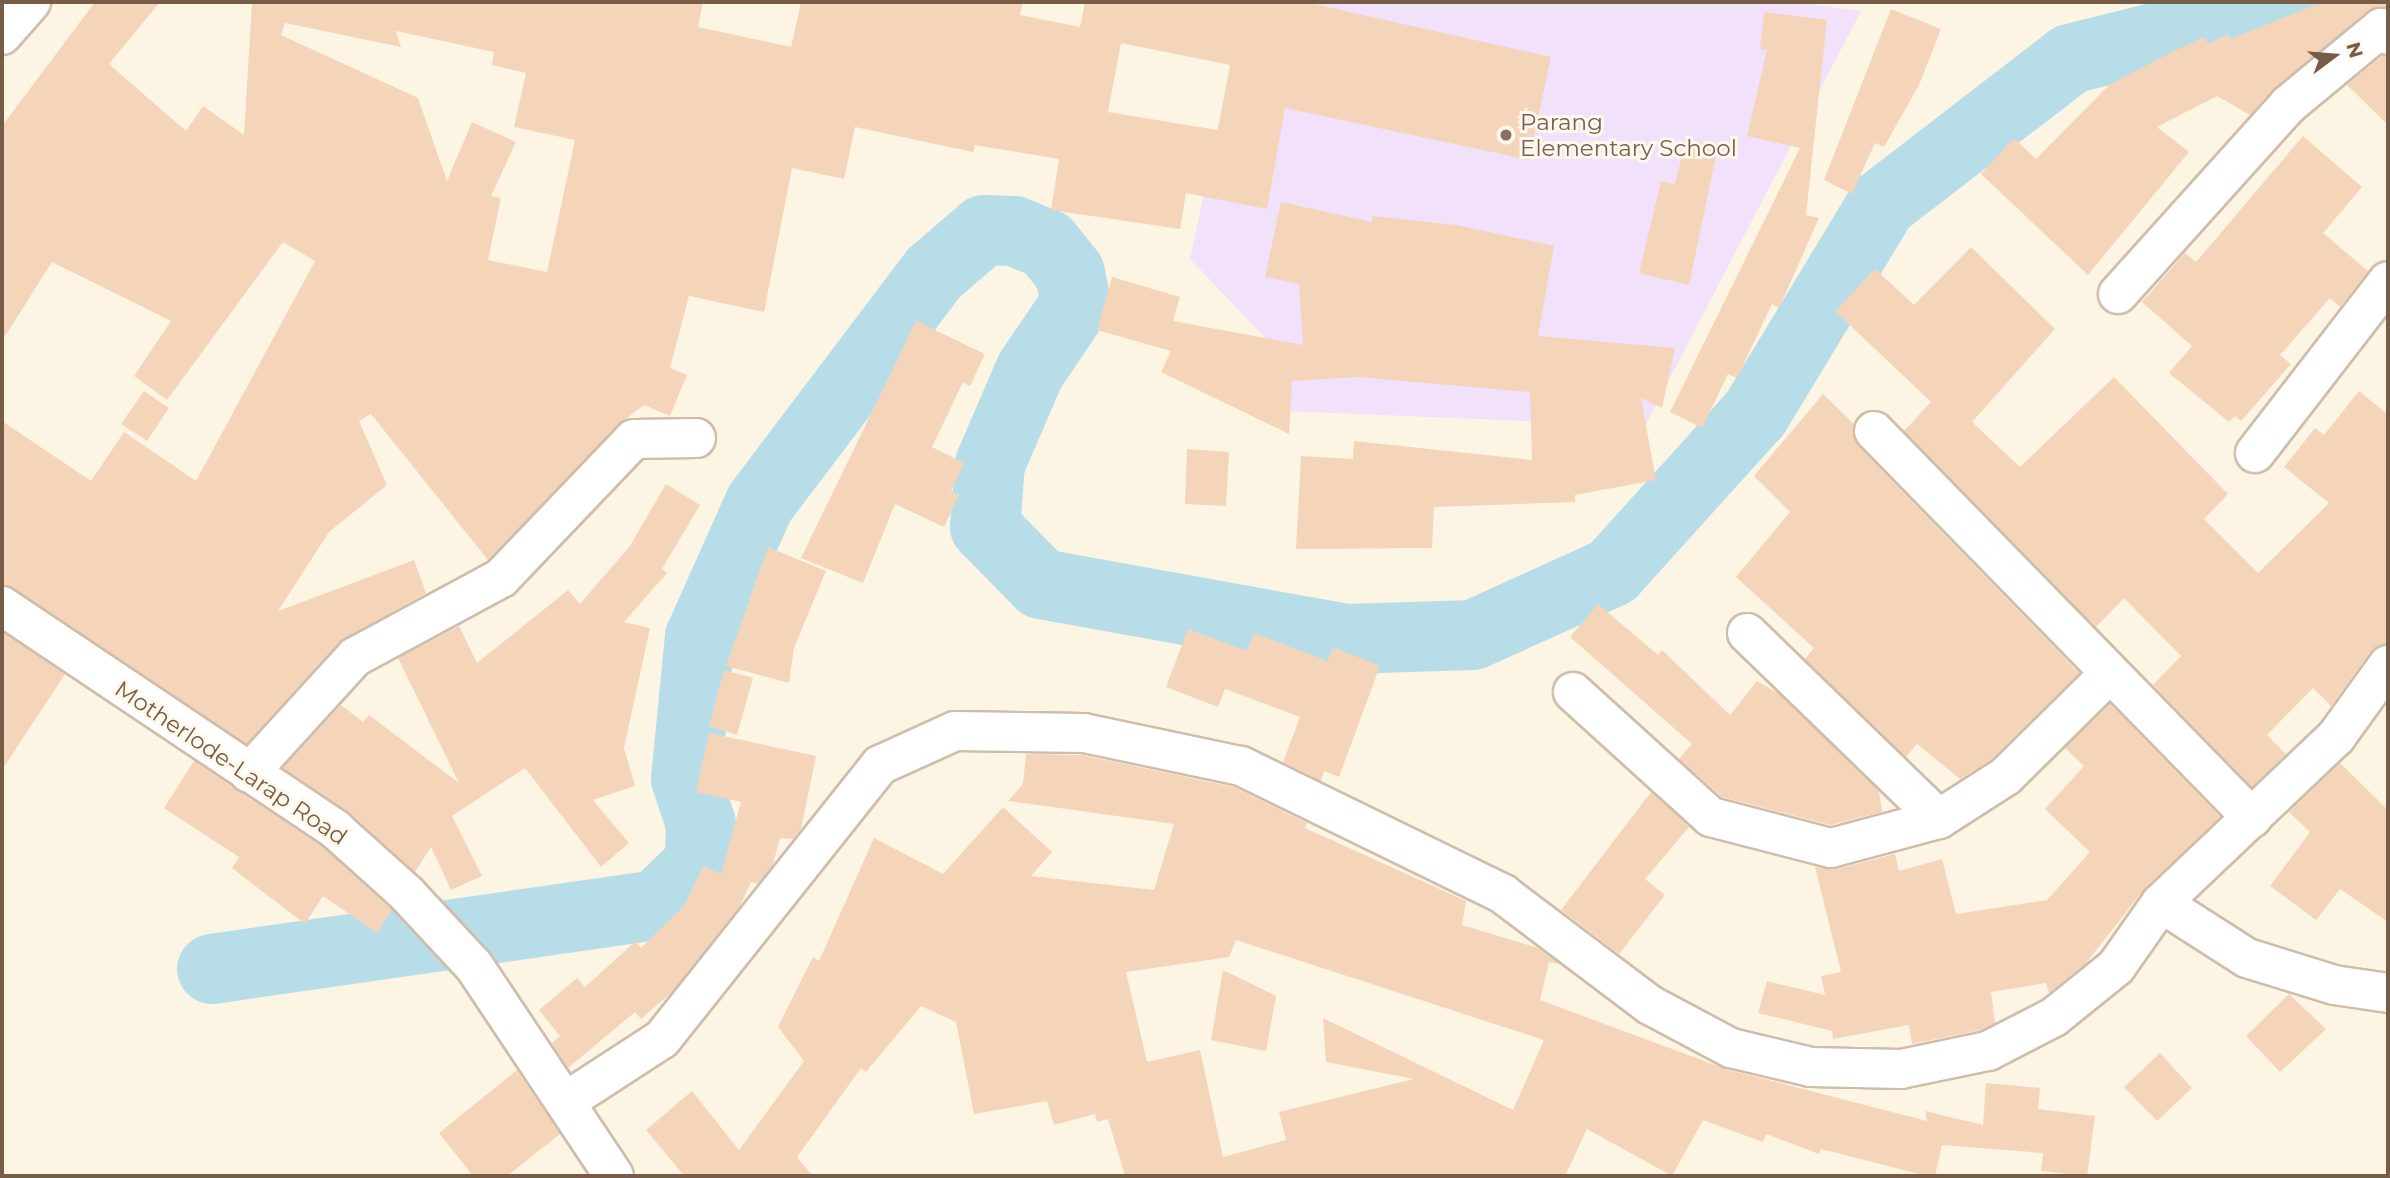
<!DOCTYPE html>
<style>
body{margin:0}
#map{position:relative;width:2390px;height:1178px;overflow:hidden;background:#fdf5e4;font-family:Montserrat,sans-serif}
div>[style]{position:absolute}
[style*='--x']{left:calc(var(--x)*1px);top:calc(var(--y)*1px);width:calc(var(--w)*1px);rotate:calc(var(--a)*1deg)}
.education>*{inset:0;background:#f2e1fa}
.river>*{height:70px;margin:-35px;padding:0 35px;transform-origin:35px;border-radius:35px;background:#b7dee8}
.building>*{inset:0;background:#f4d5ba}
.roads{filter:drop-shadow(2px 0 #cfbdaa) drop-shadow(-2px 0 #cfbdaa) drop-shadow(0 2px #cfbdaa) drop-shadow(0 -2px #cfbdaa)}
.minor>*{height:38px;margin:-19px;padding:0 19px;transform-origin:19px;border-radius:19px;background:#fff}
.dots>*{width:19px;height:19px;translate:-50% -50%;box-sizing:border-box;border:4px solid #fff8eb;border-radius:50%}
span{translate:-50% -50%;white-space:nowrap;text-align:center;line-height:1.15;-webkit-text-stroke:6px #fff8eb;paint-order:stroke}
.education-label{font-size:23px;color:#785e54}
.left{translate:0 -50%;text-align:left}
.street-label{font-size:23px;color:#775c48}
.frame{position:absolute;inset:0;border:4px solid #775c48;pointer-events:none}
.north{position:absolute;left:2299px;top:21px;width:70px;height:70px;-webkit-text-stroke:5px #fff8eb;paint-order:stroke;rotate:74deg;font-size:19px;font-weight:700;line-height:28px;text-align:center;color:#775c48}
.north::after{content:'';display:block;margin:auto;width:24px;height:32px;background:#775c48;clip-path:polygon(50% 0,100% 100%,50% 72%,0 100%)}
</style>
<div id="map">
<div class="education">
<i style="clip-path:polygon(1244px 2px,1794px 2px,1861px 11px,1645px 426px,1284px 411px,1290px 364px,1190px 259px)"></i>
</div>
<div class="river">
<i style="--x:212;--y:969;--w:450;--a:-8.2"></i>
<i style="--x:657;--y:905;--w:60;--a:-44.3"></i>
<i style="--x:700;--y:863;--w:39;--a:-89"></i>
<i style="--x:701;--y:824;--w:47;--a:-108.4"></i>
<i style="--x:686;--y:779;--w:143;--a:-84.4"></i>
<i style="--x:700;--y:637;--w:147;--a:-65.9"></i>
<i style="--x:760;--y:503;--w:288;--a:-52.9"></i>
<i style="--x:934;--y:273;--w:66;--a:-40.7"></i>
<i style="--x:984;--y:230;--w:30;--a:2"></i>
<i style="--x:1014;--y:231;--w:35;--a:22"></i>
<i style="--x:1047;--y:244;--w:37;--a:52"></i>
<i style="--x:1070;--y:273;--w:31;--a:79"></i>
<i style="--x:1076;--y:303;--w:82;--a:124.1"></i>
<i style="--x:1030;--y:371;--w:101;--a:113.3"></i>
<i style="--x:990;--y:464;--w:63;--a:94.5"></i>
<i style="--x:985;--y:527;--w:80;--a:45.5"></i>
<i style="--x:1041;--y:584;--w:312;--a:10.2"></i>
<i style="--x:1348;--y:639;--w:125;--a:-1.8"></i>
<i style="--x:1473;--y:635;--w:153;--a:-24.4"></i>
<i style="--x:1612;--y:572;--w:213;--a:-47.9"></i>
<i style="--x:1755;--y:414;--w:245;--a:-58.8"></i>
<i style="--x:1882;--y:204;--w:237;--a:-37.6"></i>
<i style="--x:2070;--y:59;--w:235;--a:-14"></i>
</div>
<div class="building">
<i style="clip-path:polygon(evenodd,95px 2px,160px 2px,109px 64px,186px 131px,203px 106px,244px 135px,252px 2px,703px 2px,698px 27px,791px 47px,801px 2px,1023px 2px,1020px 15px,1080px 27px,1085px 2px,1305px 2px,1551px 57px,1529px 160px,1285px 108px,1267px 209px,1186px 193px,1180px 229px,1051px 210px,1059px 159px,975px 145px,973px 152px,855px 127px,844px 179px,792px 168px,764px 312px,689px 296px,670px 368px,687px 375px,670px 416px,644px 405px,619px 424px,488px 560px,371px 414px,359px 421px,387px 485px,329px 532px,278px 611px,414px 560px,426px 593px,339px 642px,246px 744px,2px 584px,2px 421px,91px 481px,124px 432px,196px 481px,315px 261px,283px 242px,167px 400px,134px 376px,171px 321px,52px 262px,2px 341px,2px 126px,95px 2px,285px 23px,401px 47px,396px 31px,494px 52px,492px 65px,526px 73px,514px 127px,575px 140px,547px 272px,488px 260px,501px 198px,491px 196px,516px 142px,472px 122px,447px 181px,418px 98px,281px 35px,285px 23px,95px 2px,1121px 43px,1230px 65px,1218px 130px,1108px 112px,1121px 43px)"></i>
<i style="clip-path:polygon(2322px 2px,2388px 2px,2388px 8px,2367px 11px,2250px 115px,2217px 96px,2157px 127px,2189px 152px,2088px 275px,1981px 174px,2014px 138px,2036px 159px,2109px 85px,2170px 53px,2204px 37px,2208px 44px,2228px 34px,2231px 39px)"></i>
<i style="clip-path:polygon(1891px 9px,1941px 29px,1919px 85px,1884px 147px,1875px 143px,1852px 194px,1824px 180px)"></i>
<i style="clip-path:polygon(1764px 12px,1827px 20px,1806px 215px,1819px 218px,1779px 308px,1772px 304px,1737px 378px,1728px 374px,1702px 428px,1670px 412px,1800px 148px,1747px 136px,1767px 50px,1760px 49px)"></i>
<i style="clip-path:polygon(2382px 56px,2388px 56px,2388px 125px,2347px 85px)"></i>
<i style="clip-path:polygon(2303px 136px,2362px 187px,2323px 233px,2368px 271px,2340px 307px,2330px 298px,2280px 355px,2291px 364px,2241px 421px,2235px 416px,2229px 422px,2169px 373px,2192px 346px,2142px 302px,2185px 253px,2196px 262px)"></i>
<i style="clip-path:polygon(1686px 139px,1718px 146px,1689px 285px,1639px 273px,1661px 181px,1675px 184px)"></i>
<i style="clip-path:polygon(1281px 202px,1372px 222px,1372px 216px,1456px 225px,1554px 246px,1538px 336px,1675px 348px,1662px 408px,1641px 398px,1656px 480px,1575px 495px,1575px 502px,1434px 507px,1432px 548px,1296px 549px,1301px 456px,1353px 459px,1354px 441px,1532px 460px,1530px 392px,1358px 377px,1292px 381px,1289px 434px,1161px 372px,1171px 351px,1097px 330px,1112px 277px,1180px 297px,1173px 321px,1303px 345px,1299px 284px,1265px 277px)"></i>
<i style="clip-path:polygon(1971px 247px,2055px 329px,1972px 422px,2020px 467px,2114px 377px,2228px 494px,2204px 519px,2258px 573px,2329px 503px,2284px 467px,2315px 428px,2324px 435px,2359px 391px,2388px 415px,2388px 643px,2370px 652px,2331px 706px,2313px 688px,2267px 735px,2286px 754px,2252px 787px,2153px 685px,2181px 656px,2124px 598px,2096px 627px,1904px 431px,1931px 402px,1835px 311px,1875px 269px,1914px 305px)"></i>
<i style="clip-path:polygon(916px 321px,985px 354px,970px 386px,963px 382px,932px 447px,964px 463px,951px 491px,959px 495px,944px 527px,895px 504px,863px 583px,801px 558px)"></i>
<i style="clip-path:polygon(144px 391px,169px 408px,147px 441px,121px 424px)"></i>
<i style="clip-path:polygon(1823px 394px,1854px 424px,1858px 446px,2079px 673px,1992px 759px,1960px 779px,1917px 744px,1906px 757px,1805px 659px,1814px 648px,1736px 577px,1790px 512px,1754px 476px)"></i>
<i style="clip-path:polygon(1187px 449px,1229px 452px,1226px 506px,1185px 504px)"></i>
<i style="clip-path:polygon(666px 484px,700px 505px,662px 569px,667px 573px,624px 622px,650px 628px,624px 748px,635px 786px,593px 800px,629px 843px,601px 867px,525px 768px,452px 816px,482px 876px,451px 890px,431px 847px,415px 872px,351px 814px,283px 768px,341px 705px,363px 722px,369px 715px,459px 783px,398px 658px,459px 626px,477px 663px,568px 590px,580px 604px,630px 546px)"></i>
<i style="clip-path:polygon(768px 547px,826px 571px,794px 648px,789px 683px,726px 666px)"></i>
<i style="clip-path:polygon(1598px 604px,1658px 655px,1662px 650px,1730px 715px,1757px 681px,1778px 693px,1879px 791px,1882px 812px,1831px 825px,1722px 797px,1679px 759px,1692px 744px,1570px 637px)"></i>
<i style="clip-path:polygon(1188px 629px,1247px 651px,1254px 633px,1328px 661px,1333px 647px,1380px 666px,1339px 777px,1324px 771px,1321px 781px,1283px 762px,1300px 717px,1225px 689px,1218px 707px,1166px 687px)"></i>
<i style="clip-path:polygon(2px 632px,65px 674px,2px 770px)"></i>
<i style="clip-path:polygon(724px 670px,753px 678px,737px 735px,709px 726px)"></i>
<i style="clip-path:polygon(2110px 704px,2220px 817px,2146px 887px,2086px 963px,2049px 993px,2046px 983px,1991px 992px,1995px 1023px,1981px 1030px,1912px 1044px,1909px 1025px,1833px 1039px,1832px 1031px,1758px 1013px,1767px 981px,1825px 995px,1821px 976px,1841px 972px,1815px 867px,1837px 869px,1895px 854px,1899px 871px,1942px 859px,1956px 914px,2047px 900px,2090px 852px,2045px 809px,2084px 766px,2065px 748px)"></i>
<i style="clip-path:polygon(709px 733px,816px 756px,801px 829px,793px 839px,780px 838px,773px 864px,758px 884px,751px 882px,740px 906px,672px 992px,641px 1019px,635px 1012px,568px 1068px,552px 1043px,560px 1036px,539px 1010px,577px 978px,585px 987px,636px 941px,641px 948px,684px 906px,703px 866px,721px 874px,741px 802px,696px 792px)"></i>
<i style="clip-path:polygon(evenodd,1026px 754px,1082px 755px,1234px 787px,1307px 823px,1305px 828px,1466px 901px,1462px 925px,1538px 948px,1560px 964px,1549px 962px,1540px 1000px,1726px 1069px,1927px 1121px,1925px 1111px,1983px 1125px,1986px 1083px,2040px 1088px,2038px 1109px,2095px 1116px,2087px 1176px,2041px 1171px,2043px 1153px,1942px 1145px,1935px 1176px,1927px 1176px,1821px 1149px,1819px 1154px,1766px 1134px,1763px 1142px,1703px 1120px,1672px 1176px,1587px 1129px,1565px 1176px,1125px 1176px,1108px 1119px,1097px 1122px,1095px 1114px,1054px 1125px,1047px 1101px,974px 1114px,956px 1022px,921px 1006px,866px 1072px,861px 1068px,797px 1157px,813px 1176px,684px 1176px,646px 1130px,692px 1091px,739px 1150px,804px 1061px,778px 1027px,813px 957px,819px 961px,874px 838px,943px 874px,1003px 807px,1052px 852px,1031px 876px,1154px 890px,1174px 824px,1008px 801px,1023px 784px,1026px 754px,1236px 940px,1544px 1040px,1513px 1110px,1323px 1018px,1326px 1062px,1414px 1079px,1279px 1112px,1286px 1140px,1223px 1157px,1200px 1050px,1147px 1062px,1126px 972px,1229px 957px,1236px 940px)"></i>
<i style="clip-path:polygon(194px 761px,323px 847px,392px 910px,377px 933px,323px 896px,305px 924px,232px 868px,239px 857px,164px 808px)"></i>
<i style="clip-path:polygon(2340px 763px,2388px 810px,2388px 922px,2340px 889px,2316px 920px,2270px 886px,2310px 832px,2289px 812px)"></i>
<i style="clip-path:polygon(1651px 792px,1689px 827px,1645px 879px,1665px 895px,1619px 954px,1561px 910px)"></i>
<i style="clip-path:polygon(1223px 970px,1276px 996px,1266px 1051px,1211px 1040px)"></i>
<i style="clip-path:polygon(2289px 994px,2326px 1029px,2280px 1072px,2246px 1036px)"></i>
<i style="clip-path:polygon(2160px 1053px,2192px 1088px,2157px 1121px,2124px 1087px)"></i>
<i style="clip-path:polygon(517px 1070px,560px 1134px,507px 1176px,473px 1176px,439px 1133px)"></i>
</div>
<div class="roads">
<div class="minor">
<i style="--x:2;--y:35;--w:44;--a:-48.7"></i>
<i style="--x:2118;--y:294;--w:254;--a:-48"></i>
<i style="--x:2288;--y:105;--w:121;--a:-39.6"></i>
<i style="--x:2381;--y:28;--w:10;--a:45"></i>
<i style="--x:1874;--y:431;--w:541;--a:45.67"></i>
<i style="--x:2255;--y:453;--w:217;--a:-52.3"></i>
<i style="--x:2;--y:606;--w:402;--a:33.8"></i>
<i style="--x:336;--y:830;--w:96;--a:42"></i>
<i style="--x:407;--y:894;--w:98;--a:47.1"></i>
<i style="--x:474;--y:966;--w:252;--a:56.3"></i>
<i style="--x:1747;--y:633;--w:267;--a:44.1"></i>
<i style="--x:1573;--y:692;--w:186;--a:42.2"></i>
<i style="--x:1711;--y:817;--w:124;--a:14.5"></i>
<i style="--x:1831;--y:848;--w:112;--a:-15"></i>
<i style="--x:1939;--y:819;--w:80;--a:-32.7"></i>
<i style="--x:2006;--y:776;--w:146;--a:-44.7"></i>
<i style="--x:249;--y:773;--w:157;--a:-47.6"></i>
<i style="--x:355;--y:657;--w:166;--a:-28.4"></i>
<i style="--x:501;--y:578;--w:192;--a:-46.3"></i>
<i style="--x:634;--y:439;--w:62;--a:-0.9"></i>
<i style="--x:2161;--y:903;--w:102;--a:32.6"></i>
<i style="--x:2247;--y:958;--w:91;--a:17.2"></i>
<i style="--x:2334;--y:985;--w:55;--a:8.4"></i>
<i style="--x:568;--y:1100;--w:112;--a:-33"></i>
<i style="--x:662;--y:1039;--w:350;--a:-51.5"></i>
<i style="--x:880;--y:765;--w:82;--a:-24.4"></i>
<i style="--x:955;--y:731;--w:129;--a:0.9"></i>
<i style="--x:1084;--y:733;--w:160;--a:11.9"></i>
<i style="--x:1241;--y:766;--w:292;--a:26"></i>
<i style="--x:1503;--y:894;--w:184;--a:37.1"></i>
<i style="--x:1650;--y:1005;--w:92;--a:28"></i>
<i style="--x:1731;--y:1048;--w:82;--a:13.4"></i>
<i style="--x:1811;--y:1067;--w:90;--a:1.3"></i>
<i style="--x:1901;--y:1069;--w:89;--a:-11.7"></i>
<i style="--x:1988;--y:1051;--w:74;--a:-27.3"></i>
<i style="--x:2054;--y:1017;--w:80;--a:-38.9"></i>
<i style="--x:2116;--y:967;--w:78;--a:-54.9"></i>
<i style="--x:2161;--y:903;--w:241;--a:-43.5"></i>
<i style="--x:2336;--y:737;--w:89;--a:-54.2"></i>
</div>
</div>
<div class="dots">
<i style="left:1506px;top:135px;background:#8d6e63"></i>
</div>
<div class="education-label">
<span class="left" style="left:1520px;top:135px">Parang<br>Elementary School</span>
</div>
<div class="street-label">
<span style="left:231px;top:763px;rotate:34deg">Motherlode-Larap Road</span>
</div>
<div class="frame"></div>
<div class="north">N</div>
</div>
